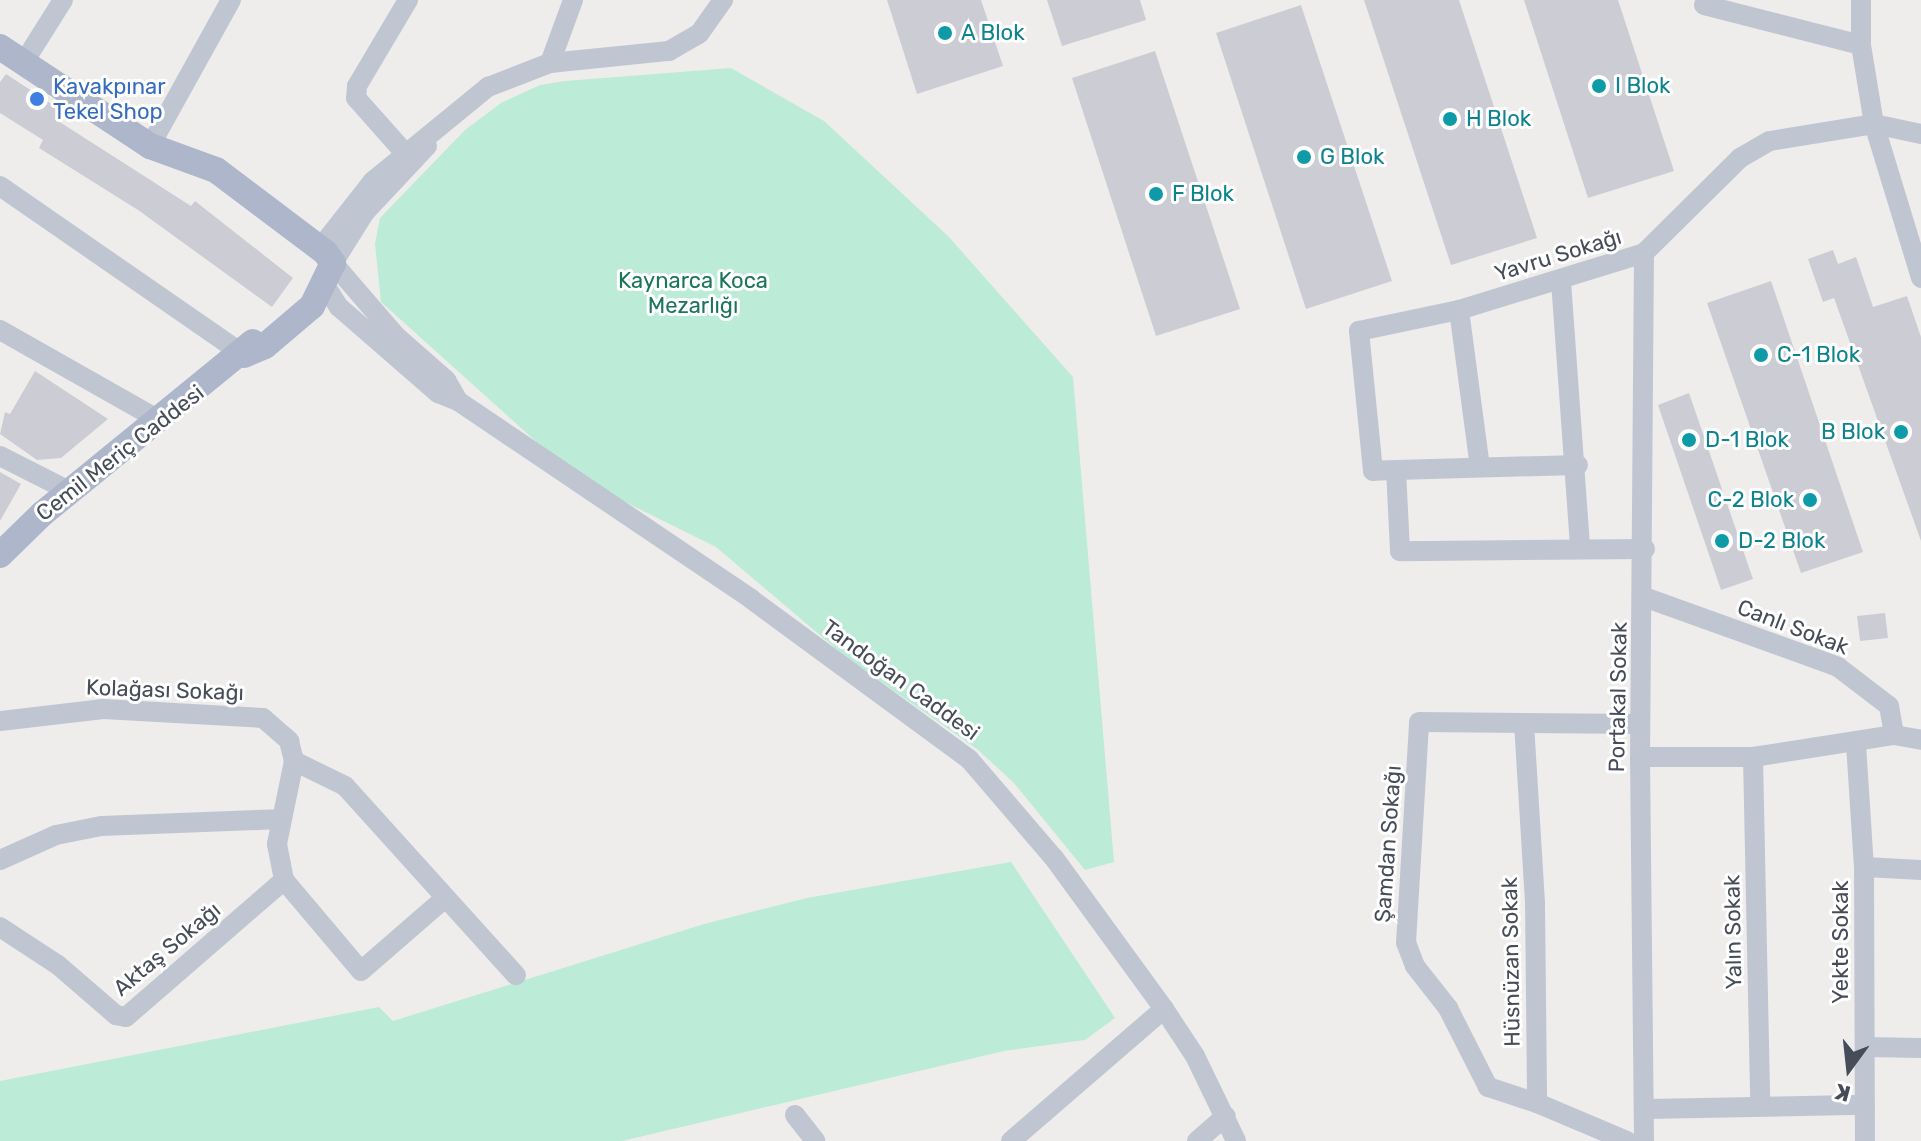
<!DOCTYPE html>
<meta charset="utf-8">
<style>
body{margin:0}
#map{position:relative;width:1921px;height:1141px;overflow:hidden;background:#efedec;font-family:Rubik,sans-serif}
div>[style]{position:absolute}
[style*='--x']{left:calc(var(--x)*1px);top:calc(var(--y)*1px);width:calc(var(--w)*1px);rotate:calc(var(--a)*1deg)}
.green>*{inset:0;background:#bcebd7}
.building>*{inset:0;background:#cccdd4}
.minor>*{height:20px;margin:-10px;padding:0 10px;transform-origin:10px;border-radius:10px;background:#c0c6d1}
.major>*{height:26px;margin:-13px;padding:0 13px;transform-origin:13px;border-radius:13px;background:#adb6ca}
.dots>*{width:22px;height:22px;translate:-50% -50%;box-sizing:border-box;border:4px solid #fff;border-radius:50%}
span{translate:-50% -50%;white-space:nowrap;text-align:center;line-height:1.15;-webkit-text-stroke:6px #fff;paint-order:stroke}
.culture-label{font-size:22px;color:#0d838f}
.left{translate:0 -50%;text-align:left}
.right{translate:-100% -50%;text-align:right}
.shop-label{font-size:22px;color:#366cbe}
.street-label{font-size:22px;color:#464c58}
.park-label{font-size:22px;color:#1b7559}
.north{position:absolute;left:1809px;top:1029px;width:80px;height:80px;-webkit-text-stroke:6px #fff;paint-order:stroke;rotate:195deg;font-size:22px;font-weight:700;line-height:32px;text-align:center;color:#464c58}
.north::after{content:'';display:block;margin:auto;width:28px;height:36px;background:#464c58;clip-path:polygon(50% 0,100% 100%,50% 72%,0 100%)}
</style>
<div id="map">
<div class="green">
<i style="clip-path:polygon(731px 68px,824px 121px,948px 236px,1073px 377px,1114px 862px,1085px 870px,1014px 783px,977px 749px,847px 658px,716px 547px,603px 491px,550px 454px,381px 302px,375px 244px,380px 218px,465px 130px,501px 103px,540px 85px,565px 81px)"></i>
<i style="clip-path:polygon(1011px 862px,1115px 1018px,1085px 1040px,1004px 1051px,622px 1141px,0 1141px,0 1081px,379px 1007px,393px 1021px,704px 924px,807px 898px)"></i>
</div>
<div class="building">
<i style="clip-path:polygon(887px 0,981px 0,1003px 66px,917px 94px)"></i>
<i style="clip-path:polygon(1047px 0,1140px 0,1146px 20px,1062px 46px)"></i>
<i style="clip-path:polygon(1364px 0,1459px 0,1537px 238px,1451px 265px)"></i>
<i style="clip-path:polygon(1524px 0,1618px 0,1674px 171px,1588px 198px)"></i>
<i style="clip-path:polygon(1301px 5px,1392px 281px,1306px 309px,1216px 33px)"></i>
<i style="clip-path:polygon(1155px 51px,1240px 309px,1156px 336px,1072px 78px)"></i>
<i style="clip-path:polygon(6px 74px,61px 110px,55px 119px,191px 206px,195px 201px,293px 278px,272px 307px,138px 210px,39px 148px,43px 140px,0 113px,0 82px)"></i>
<i style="clip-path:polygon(1833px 250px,1838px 264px,1856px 257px,1873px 307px,1907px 296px,1921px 337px,1921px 541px,1834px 298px,1823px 302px,1808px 259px)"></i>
<i style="clip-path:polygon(1771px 281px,1863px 552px,1801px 573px,1707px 303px)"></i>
<i style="clip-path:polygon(35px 371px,108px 419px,61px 458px,37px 460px,0 434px,5px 412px,10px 414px)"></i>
<i style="clip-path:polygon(1689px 393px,1753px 579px,1721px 590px,1658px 405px)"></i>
<i style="clip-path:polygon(0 472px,21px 484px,0 521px)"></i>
<i style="clip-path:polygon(1885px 613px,1888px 638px,1860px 641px,1857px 616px)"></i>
</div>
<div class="minor">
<i style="--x:1861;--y:0;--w:45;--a:90"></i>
<i style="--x:1861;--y:45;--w:80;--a:80.7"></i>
<i style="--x:1874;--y:124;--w:161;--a:73"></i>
<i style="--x:1704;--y:5;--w:162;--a:14.3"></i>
<i style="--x:24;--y:62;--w:73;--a:-57.8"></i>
<i style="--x:550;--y:63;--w:67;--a:-69.9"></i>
<i style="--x:150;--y:146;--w:167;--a:-61"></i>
<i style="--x:427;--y:146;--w:91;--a:133.2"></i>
<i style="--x:365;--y:212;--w:60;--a:122.1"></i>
<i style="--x:333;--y:263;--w:96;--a:49.2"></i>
<i style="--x:396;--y:336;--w:67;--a:41.3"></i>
<i style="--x:446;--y:380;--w:24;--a:60"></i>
<i style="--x:404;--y:152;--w:72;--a:-131.6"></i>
<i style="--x:356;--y:98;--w:12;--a:-85"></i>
<i style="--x:357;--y:86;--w:100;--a:-59.3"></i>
<i style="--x:0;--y:186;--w:297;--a:34.7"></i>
<i style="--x:321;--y:247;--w:84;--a:-51.8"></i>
<i style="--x:373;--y:181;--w:149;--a:-39.3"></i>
<i style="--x:488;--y:87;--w:66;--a:-21.2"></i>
<i style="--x:550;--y:63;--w:120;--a:-5.8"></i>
<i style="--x:669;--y:51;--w:34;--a:-30"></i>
<i style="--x:699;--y:34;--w:42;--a:-54.8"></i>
<i style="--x:1644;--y:253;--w:504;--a:90.45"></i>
<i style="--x:1640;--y:757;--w:384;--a:89.4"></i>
<i style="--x:1561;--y:281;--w:267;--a:85.9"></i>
<i style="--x:325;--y:285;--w:26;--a:58"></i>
<i style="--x:339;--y:307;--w:131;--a:41"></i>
<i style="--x:438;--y:393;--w:22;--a:22"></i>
<i style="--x:458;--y:401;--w:354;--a:34"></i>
<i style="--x:751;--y:599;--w:270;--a:36.3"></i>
<i style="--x:969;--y:759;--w:130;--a:49.4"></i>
<i style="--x:1054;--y:858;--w:187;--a:53.9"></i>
<i style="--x:1164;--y:1009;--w:56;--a:56.6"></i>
<i style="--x:1195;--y:1056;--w:94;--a:64.2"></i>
<i style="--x:1459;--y:310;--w:158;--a:82.4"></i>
<i style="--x:0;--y:330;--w:185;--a:29.5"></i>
<i style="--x:0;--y:456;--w:80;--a:26.9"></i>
<i style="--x:1396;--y:470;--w:182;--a:-1.6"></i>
<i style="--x:1645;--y:549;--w:245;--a:179.5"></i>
<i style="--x:1400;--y:551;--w:81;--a:-92.8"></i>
<i style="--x:1396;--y:470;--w:23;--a:178"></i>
<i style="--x:1373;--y:471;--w:141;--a:-95.7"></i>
<i style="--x:1359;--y:331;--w:102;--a:-11.9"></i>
<i style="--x:1459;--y:310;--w:194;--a:-17.1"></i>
<i style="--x:1644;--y:253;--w:135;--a:-44.7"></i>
<i style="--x:1740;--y:158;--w:34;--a:-30"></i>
<i style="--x:1770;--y:141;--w:105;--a:-9.3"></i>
<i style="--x:1874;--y:124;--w:48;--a:12"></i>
<i style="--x:1644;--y:597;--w:206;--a:19.8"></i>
<i style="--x:1838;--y:667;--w:64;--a:37.4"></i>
<i style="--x:1889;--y:706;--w:29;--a:80"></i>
<i style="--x:0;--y:721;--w:104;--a:-6.6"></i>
<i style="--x:103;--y:709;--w:160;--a:3.2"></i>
<i style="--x:263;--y:718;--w:35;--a:41"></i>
<i style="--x:289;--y:741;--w:21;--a:76"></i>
<i style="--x:294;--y:761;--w:85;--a:101.6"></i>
<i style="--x:277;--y:844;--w:37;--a:79"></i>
<i style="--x:284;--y:880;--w:119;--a:49.8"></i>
<i style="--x:361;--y:971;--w:111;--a:-41"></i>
<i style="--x:1524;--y:723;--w:180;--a:86.5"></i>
<i style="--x:1535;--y:903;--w:200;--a:89.4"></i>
<i style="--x:1537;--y:1103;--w:98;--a:22.9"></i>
<i style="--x:1856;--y:744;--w:123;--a:86.3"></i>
<i style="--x:1864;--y:867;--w:274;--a:89.8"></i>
<i style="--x:1640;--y:757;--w:113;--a:0"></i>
<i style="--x:1753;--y:757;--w:143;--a:-8.9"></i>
<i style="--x:1894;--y:735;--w:27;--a:10"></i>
<i style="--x:1753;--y:757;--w:348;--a:88.8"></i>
<i style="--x:294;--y:761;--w:57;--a:26.1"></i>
<i style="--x:345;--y:786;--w:255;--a:47.9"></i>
<i style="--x:0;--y:860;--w:61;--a:-24.1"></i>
<i style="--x:56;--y:835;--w:46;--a:-11.3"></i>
<i style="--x:101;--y:826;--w:179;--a:-2.2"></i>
<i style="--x:1864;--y:867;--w:57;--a:3"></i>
<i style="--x:0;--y:927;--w:69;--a:33.2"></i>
<i style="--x:58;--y:965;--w:77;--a:40.8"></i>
<i style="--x:116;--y:1015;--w:10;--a:11"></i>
<i style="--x:126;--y:1017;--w:209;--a:-40.9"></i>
<i style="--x:1865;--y:1047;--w:56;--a:1"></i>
<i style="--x:1537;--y:1103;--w:52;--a:-161.9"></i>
<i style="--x:1488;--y:1087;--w:89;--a:-116.9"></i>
<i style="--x:1448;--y:1008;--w:53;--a:-128.2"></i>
<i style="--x:1415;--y:966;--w:25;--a:-111"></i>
<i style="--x:1406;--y:943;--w:221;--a:-86.6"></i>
<i style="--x:1419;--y:722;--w:221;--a:0.5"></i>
<i style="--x:1647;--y:1109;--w:218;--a:-1.1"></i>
<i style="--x:795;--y:1115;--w:33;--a:52"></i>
<i style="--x:1011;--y:1141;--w:202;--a:-40.8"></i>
<i style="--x:1197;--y:1141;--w:38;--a:-41"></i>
</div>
<div class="major">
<i style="--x:0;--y:47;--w:180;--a:33.4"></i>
<i style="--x:150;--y:146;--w:70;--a:20"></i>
<i style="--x:216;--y:170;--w:136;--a:37"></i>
<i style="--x:325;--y:252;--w:14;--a:54"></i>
<i style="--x:333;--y:263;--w:48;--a:116"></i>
<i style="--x:312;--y:306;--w:62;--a:139.6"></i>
<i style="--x:265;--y:346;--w:23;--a:157"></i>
<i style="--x:0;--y:555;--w:59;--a:-44.3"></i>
<i style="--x:42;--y:514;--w:272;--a:-39.2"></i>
</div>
<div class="dots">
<i style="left:945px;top:33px;background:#0f9aa8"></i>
<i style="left:1599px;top:86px;background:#0f9aa8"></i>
<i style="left:37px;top:99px;background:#3f7fe0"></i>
<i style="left:1450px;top:119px;background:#0f9aa8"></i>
<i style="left:1304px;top:157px;background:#0f9aa8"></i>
<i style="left:1156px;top:194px;background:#0f9aa8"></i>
<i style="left:1761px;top:355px;background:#0f9aa8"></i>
<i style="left:1901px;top:432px;background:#0f9aa8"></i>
<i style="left:1689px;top:440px;background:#0f9aa8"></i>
<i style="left:1810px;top:500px;background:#0f9aa8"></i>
<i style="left:1722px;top:541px;background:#0f9aa8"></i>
</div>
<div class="culture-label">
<span class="left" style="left:961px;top:33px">A Blok</span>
<span class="left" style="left:1615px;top:86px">I Blok</span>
<span class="left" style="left:1466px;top:119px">H Blok</span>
<span class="left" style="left:1320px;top:157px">G Blok</span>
<span class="left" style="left:1172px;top:194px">F Blok</span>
<span class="left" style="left:1777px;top:355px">C-1 Blok</span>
<span class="right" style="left:1885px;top:432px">B Blok</span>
<span class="left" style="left:1705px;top:440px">D-1 Blok</span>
<span class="right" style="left:1794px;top:500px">C-2 Blok</span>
<span class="left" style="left:1738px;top:541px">D-2 Blok</span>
</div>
<div class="shop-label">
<span class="left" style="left:53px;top:99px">Kavakpınar<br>Tekel Shop</span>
</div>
<div class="street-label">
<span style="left:1558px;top:255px;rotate:-17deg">Yavru Sokağı</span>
<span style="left:120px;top:453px;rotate:-38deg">Cemil Meriç Caddesi</span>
<span style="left:1793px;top:627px;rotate:21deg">Canlı Sokak</span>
<span style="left:901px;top:680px;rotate:36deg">Tandoğan Caddesi</span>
<span style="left:165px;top:690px;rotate:2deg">Kolağası Sokağı</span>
<span style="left:1618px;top:697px;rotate:-89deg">Portakal Sokak</span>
<span style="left:1388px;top:844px;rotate:-86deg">Şamdan Sokağı</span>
<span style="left:1733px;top:932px;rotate:-91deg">Yalın Sokak</span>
<span style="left:1841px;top:942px;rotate:-90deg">Yekte Sokak</span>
<span style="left:167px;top:949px;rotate:-40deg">Aktaş Sokağı</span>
<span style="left:1511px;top:962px;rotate:-91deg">Hüsnüzan Sokak</span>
</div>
<div class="park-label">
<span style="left:693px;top:293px">Kaynarca Koca<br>Mezarlığı</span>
</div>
<div class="north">K</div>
</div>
